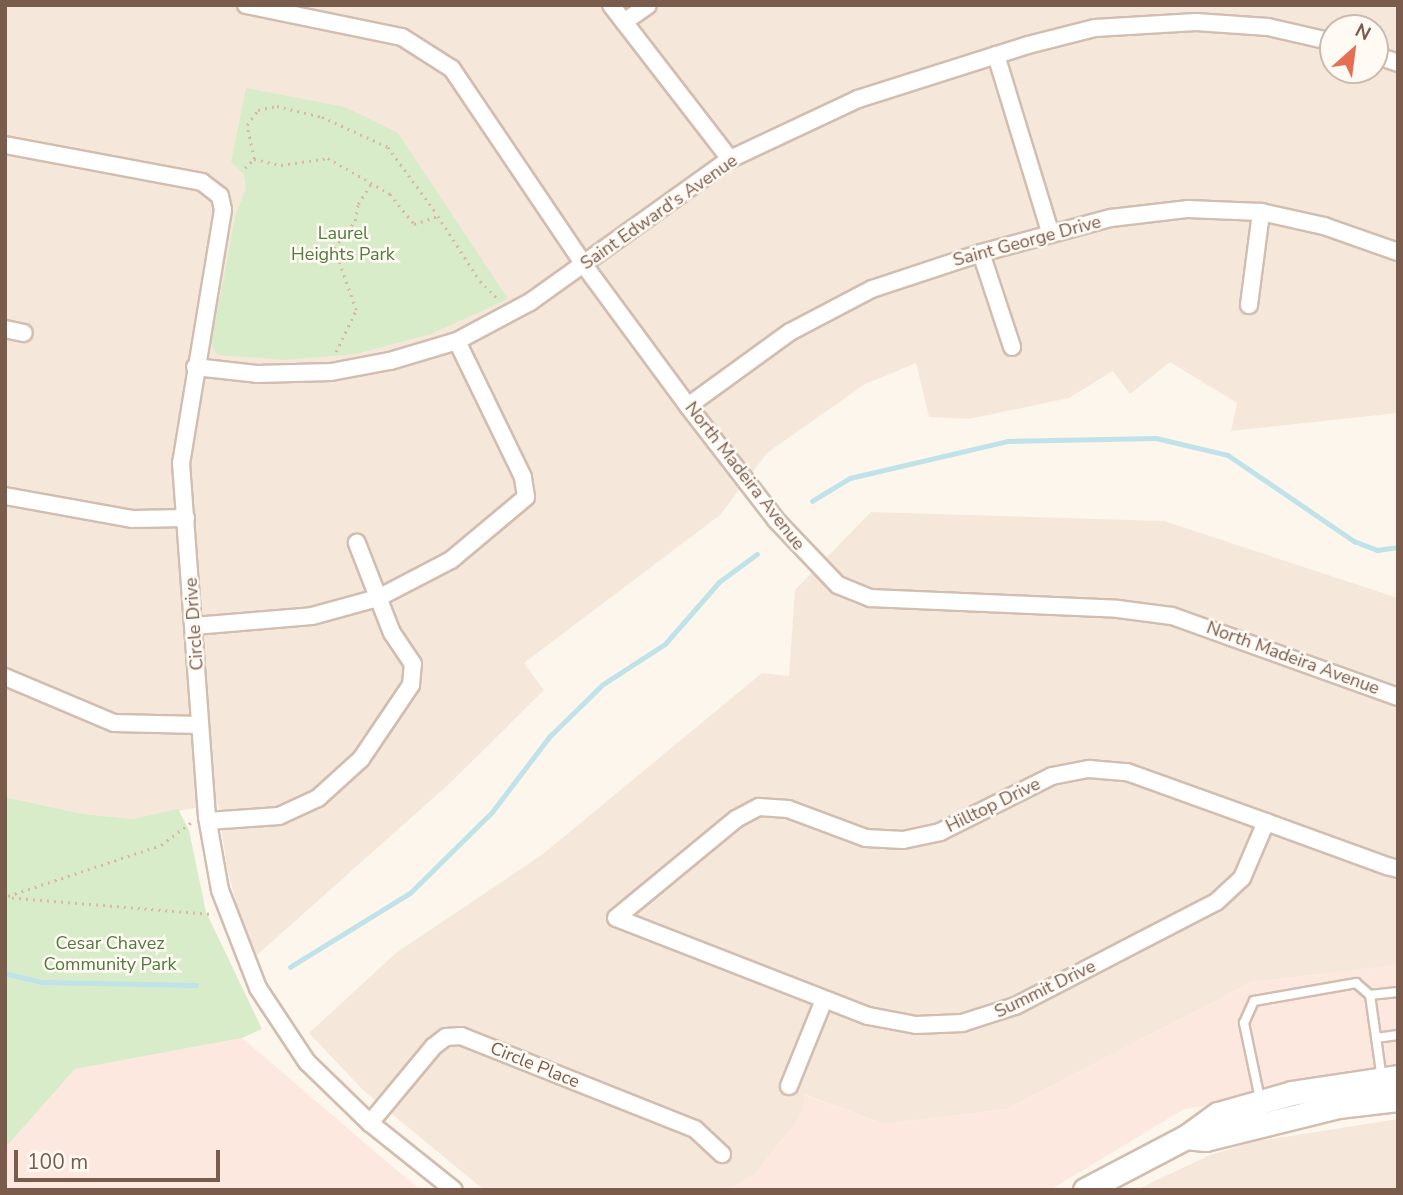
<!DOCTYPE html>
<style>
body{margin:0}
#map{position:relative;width:1403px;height:1195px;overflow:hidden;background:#fdf6ec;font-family:"Nunito Sans",sans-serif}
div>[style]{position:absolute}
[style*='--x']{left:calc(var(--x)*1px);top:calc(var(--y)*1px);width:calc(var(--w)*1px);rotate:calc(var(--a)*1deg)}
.residential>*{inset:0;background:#f5e8da}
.commercial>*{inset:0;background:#fde8e0}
.green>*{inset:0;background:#d8ecc9}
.stream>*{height:4.5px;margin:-2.25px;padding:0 2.25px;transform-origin:2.25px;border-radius:2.25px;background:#bfe3e8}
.path>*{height:2.5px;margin-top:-1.25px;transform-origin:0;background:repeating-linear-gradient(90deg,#d9b8a5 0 2px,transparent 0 7px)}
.roads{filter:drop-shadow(2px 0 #d1beb0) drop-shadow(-2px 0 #d1beb0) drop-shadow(0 2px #d1beb0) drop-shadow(0 -2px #d1beb0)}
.service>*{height:8px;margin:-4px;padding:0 4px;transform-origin:4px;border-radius:4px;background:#fff}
.minor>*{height:16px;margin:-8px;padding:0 8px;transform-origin:8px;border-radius:8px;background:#fff}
.secondary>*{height:23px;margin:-11.5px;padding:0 11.5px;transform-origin:11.5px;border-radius:11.5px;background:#fff}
span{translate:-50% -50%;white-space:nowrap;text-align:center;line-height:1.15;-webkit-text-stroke:5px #fffaf3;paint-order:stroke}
.street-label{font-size:18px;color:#7a5c4d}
.park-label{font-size:18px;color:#537a41}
.frame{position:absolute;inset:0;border:7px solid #7a5c4d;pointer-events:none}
.north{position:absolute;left:1319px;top:14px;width:70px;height:70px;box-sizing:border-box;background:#fffaf3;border:2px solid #cabbb1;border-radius:50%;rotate:28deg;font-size:19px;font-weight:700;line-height:28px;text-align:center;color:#7a5c4d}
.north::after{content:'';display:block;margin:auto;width:24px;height:32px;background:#e76f51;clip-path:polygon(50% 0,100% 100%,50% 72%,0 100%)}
.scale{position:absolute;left:14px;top:1150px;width:206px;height:32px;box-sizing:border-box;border:4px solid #7a5c4d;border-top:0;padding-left:9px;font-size:21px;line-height:24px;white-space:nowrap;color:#7a5c4d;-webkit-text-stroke:5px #fffaf3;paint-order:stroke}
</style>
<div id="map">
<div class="residential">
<i style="clip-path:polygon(evenodd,5px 5px,1398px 5px,1398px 413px,1231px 431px,1237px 403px,1170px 362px,1130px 394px,1113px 371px,1069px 398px,969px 419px,929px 417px,916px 363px,865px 384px,767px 453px,720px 515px,524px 663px,544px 690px,449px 784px,257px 955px,240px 917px,227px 868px,218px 804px,133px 819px,83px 814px,5px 797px,5px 5px,1333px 28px,1375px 28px,1375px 70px,1333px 70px,1333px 28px)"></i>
<i style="clip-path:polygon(871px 512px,1164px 521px,1398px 598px,1398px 965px,1252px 982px,1007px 1109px,884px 1124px,806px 1095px,801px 1116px,754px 1175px,728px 1190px,484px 1190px,363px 1090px,309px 1033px,396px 953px,543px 854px,762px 673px,789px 676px,795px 590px)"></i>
<i style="clip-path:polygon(1398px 1119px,1398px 1190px,1136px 1190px,1208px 1156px,1252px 1142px)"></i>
</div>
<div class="commercial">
<i style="clip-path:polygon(1398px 965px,1398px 1077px,1184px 1109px,1050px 1190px,728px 1190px,754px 1175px,801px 1116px,805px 1095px,884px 1124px,1007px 1109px,1252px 982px)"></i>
<i style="clip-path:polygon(242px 1038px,420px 1190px,5px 1190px,5px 1148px,75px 1069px)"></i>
</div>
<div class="green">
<i style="clip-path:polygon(246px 88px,345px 107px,398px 133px,508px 299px,431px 334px,356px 354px,285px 360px,217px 355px,211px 344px,236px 213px,246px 189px,244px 175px,231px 162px)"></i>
<i style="clip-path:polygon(5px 797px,83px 814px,133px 819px,178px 809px,189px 830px,206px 912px,262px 1029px,242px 1038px,75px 1069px,5px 1148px)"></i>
</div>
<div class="stream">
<i style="--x:812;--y:501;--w:44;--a:-31.2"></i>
<i style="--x:850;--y:478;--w:162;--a:-13.2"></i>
<i style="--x:1008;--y:441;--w:148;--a:-1.2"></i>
<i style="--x:1156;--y:438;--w:74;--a:13.3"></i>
<i style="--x:1228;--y:455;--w:153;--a:34.3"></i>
<i style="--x:1354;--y:541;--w:25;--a:21"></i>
<i style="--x:1377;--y:550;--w:21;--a:-8"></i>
<i style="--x:290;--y:967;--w:141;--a:-31.7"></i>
<i style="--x:410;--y:893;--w:115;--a:-44.6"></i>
<i style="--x:492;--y:812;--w:96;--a:-52.7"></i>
<i style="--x:550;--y:736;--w:73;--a:-44.4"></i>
<i style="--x:602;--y:685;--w:75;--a:-33.1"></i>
<i style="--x:665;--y:644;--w:82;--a:-48.9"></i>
<i style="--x:719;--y:582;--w:47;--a:-36.4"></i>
<i style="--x:5;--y:973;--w:38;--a:14"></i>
<i style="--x:42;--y:982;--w:154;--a:1.1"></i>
</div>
<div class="path">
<i style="--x:254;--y:159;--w:35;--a:-102"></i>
<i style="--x:247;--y:125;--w:19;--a:-54"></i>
<i style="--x:258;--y:110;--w:19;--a:-12"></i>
<i style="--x:277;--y:106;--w:46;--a:13.7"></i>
<i style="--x:322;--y:117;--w:72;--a:24.4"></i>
<i style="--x:388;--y:147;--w:83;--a:53.8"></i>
<i style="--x:245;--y:168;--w:13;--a:-45"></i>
<i style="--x:254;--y:159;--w:28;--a:13"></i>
<i style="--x:281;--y:165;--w:48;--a:-8.5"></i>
<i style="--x:328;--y:158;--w:72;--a:30.1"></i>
<i style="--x:390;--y:194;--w:38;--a:51"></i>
<i style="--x:414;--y:224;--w:25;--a:-18"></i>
<i style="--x:438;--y:216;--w:77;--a:57.1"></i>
<i style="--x:480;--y:281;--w:27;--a:45"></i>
<i style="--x:336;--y:352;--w:47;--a:-64.5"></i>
<i style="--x:356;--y:310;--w:66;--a:-109.5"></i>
<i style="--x:334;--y:248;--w:34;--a:-52"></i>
<i style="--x:355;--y:221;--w:17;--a:-80"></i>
<i style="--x:358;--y:204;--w:27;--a:-57"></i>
<i style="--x:8;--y:896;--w:161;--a:-18.4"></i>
<i style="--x:161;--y:845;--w:41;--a:-37.1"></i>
<i style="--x:5;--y:897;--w:210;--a:4.7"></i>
</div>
<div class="roads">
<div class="service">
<i style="--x:1370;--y:995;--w:85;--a:81.9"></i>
<i style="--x:1376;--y:1038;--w:22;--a:-8"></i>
<i style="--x:1260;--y:1099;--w:78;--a:-101.9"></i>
<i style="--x:1244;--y:1023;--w:24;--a:-66"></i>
<i style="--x:1254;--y:1001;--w:104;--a:-10"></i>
<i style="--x:1356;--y:983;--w:18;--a:41"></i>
<i style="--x:1370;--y:995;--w:28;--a:-6"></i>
</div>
<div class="minor">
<i style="--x:246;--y:5;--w:159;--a:11.6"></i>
<i style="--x:402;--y:37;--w:59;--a:32.6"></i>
<i style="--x:452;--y:69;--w:236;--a:56"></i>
<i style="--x:584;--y:265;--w:175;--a:53.6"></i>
<i style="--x:688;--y:406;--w:144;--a:52.3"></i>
<i style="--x:776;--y:520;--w:90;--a:46.4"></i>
<i style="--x:838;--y:585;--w:35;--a:22"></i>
<i style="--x:870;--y:598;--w:248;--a:2.5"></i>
<i style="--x:1118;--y:609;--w:54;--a:7.4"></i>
<i style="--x:1172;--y:616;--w:240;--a:19.7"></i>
<i style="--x:611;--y:5;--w:195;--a:52.3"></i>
<i style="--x:624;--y:22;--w:29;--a:-35"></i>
<i style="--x:996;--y:55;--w:185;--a:73"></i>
<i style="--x:1375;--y:55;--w:24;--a:19"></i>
<i style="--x:5;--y:145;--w:200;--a:10.6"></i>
<i style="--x:202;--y:182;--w:23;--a:38"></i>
<i style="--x:220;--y:196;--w:14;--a:78"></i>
<i style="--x:223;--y:210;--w:256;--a:99.4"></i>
<i style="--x:181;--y:463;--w:355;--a:85.8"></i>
<i style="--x:207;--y:817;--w:74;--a:79.9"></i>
<i style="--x:220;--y:890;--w:105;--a:68.8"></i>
<i style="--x:258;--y:988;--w:89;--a:56.5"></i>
<i style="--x:307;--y:1062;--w:88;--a:44.1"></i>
<i style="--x:370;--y:1123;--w:107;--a:38.6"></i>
<i style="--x:981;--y:253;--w:99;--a:71.7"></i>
<i style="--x:1249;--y:305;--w:94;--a:-82.6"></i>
<i style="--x:5;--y:329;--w:19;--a:12"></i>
<i style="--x:195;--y:367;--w:62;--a:6.4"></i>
<i style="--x:257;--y:374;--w:74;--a:-1.5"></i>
<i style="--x:331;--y:372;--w:60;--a:-10.6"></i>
<i style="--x:390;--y:361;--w:70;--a:-16.6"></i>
<i style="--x:457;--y:341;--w:83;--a:-28.1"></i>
<i style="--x:530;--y:302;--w:246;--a:-35.6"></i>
<i style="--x:730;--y:159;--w:141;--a:-25.1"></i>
<i style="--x:858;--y:99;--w:178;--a:-17.6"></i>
<i style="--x:1028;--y:45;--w:69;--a:-14.2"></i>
<i style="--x:1095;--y:28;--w:101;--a:-3.4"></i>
<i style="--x:1196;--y:22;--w:72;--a:4"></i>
<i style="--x:1268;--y:27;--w:67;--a:13"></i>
<i style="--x:688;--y:406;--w:126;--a:-36"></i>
<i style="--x:790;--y:332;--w:93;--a:-27.7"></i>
<i style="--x:872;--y:289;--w:115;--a:-18.3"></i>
<i style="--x:981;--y:253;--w:135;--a:-15.1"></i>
<i style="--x:1111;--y:218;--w:78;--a:-6.7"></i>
<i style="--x:1188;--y:209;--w:73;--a:2.4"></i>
<i style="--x:1261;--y:212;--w:65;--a:12.5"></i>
<i style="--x:1324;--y:226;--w:78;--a:19.4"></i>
<i style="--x:5;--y:496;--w:130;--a:10.2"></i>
<i style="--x:133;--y:519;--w:53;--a:-1.1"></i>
<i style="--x:194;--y:626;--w:118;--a:-4.8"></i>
<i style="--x:312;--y:616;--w:68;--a:-15.3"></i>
<i style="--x:378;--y:598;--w:82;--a:-27.5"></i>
<i style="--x:451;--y:560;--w:98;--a:-40"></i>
<i style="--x:526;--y:497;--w:20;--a:-99"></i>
<i style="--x:523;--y:477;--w:151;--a:-115.9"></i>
<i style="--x:5;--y:677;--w:118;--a:22.9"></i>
<i style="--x:114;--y:723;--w:86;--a:1.3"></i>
<i style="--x:208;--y:821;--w:71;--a:-4"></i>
<i style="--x:279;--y:816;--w:43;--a:-24.8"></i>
<i style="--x:318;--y:798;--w:58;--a:-42.2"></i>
<i style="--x:361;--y:759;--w:89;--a:-56"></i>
<i style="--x:411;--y:685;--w:21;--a:-85"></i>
<i style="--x:413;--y:664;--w:37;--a:-124"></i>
<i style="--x:392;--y:633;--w:97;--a:-111.3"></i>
<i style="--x:1266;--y:822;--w:61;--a:113.2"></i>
<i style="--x:1242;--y:878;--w:35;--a:137"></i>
<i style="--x:1216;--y:902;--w:226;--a:152.6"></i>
<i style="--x:1015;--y:1006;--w:56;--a:162.2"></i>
<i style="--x:962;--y:1023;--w:46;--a:177.5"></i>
<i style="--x:916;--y:1025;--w:49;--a:-169.4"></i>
<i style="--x:868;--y:1016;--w:270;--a:-158.7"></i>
<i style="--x:616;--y:918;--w:156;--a:-39.5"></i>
<i style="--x:736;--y:819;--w:26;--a:-28"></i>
<i style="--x:759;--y:807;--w:29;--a:4"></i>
<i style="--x:788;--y:809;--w:83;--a:20.4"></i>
<i style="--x:866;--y:838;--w:37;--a:3"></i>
<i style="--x:903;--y:840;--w:38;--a:-12"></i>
<i style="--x:940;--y:832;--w:125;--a:-26.6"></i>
<i style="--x:1052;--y:776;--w:38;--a:-11"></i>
<i style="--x:1089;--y:769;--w:38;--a:5"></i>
<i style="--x:1127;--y:772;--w:148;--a:19.8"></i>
<i style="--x:1266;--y:822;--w:129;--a:20"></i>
<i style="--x:1387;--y:866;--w:11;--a:15"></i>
<i style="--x:789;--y:1086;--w:93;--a:-67.9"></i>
<i style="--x:370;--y:1123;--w:99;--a:-50.3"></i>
<i style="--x:433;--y:1047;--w:16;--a:-38"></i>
<i style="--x:446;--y:1037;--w:15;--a:-4"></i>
<i style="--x:461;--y:1036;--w:252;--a:21.7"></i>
<i style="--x:695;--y:1129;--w:37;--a:43"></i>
</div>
<div class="secondary">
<i style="--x:1186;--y:1137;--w:19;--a:6"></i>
<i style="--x:1205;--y:1139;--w:137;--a:-13.9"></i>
<i style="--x:1338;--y:1106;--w:60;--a:-6.7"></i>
<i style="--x:1085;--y:1190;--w:114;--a:-27.7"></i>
<i style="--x:1186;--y:1137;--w:39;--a:-36"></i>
<i style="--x:1218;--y:1114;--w:77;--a:-15.8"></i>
<i style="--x:1292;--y:1093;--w:107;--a:-8.6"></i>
</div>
</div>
<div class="street-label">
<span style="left:659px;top:212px;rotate:-35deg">Saint Edward's Avenue</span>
<span style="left:1027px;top:241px;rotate:-15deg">Saint George Drive</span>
<span style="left:745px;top:476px;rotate:52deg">North Madeira Avenue</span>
<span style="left:194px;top:624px;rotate:-94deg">Circle Drive</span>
<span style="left:1293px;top:658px;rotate:20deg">North Madeira Avenue</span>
<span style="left:993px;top:805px;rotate:-26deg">Hilltop Drive</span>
<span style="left:1045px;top:989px;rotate:-26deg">Summit Drive</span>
<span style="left:535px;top:1065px;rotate:22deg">Circle Place</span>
</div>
<div class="park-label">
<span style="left:343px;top:244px">Laurel<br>Heights Park</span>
<span style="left:110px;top:954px">Cesar Chavez<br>Community Park</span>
</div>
<div class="frame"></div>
<div class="north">N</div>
<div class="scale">100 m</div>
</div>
